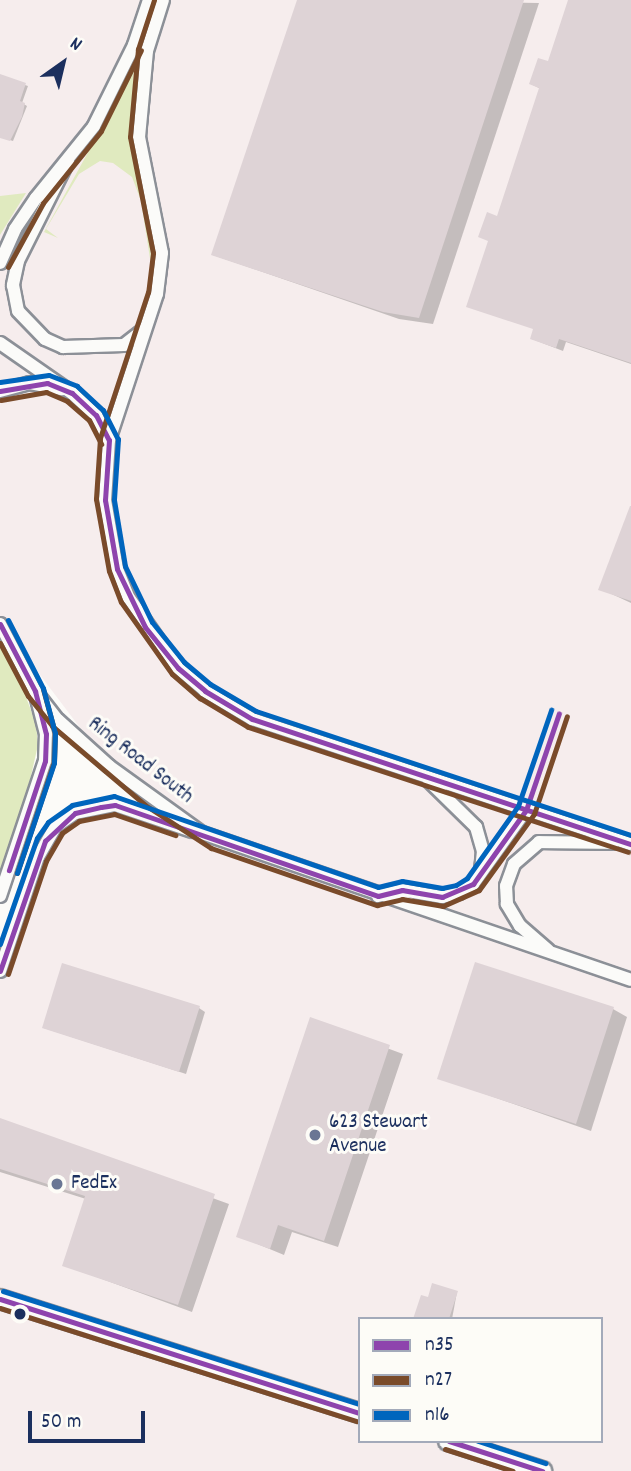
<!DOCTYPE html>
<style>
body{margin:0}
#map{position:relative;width:631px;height:1471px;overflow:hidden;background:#fcfbf8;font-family:Dekko,sans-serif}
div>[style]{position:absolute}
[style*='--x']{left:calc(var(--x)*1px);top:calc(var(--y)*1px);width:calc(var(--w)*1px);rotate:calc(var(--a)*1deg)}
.built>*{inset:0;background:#f6eded}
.green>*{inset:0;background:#e0eabf}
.shadow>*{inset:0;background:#0003}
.building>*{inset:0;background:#ded3d6}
.roads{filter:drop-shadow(2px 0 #8c9097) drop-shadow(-2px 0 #8c9097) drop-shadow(0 2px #8c9097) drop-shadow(0 -2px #8c9097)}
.street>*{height:12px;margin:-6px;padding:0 6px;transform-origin:6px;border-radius:6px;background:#fbfbf9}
.secondary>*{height:18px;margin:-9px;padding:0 9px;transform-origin:9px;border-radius:9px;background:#fbfbf9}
.bus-1>*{height:5px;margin:-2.5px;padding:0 2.5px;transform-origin:2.5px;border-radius:2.5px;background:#8e44ad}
.bus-2>*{height:5px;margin:-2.5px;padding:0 2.5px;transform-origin:2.5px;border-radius:2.5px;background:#7a4b2a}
.bus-3>*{height:5px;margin:-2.5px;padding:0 2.5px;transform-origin:2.5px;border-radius:2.5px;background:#0065bd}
.dots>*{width:19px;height:19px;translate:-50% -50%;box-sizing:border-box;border:4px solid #fdfcf7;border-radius:50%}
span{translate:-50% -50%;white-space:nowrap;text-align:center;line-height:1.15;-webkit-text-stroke:6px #fdfcf7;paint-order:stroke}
.street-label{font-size:21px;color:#1b2f5e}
.poi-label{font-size:21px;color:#1b2f5e}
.left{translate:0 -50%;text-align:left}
.legend{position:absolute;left:358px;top:1317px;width:245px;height:126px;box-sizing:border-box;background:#fdfcf7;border:2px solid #a3aaba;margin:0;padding:9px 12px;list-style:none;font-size:21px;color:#1b2f5e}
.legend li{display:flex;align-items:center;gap:14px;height:35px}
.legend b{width:35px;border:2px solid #a3aaba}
.north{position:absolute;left:28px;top:28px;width:70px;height:70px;-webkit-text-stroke:5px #fdfcf7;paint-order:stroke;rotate:34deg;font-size:19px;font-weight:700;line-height:28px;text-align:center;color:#1b2f5e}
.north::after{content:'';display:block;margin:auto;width:24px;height:32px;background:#1b2f5e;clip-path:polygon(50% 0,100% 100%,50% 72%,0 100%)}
.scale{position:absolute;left:28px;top:1411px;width:117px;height:32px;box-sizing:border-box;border:4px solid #1b2f5e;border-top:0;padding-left:9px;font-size:21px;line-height:24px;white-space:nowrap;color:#1b2f5e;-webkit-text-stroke:5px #fdfcf7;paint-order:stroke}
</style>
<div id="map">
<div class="built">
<i style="clip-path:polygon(evenodd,0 0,631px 0,631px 1471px,0 1471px,0 979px,51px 840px,65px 826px,110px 811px,137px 814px,191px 830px,109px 766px,0 622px,0 0,360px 1319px,601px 1319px,601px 1441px,360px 1441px,360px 1319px)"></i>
</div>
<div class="green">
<i style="clip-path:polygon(134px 69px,130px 134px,150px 228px,151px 265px,141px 201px,132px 177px,113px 163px,100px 161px,79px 174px,46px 229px,58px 238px,44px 232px)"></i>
<i style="clip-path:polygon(26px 193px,0 235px,0 236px,0 196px)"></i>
<i style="clip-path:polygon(0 626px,36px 724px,38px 745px,28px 789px,0 871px)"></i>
</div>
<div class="shadow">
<i style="clip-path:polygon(299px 0,539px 3px,433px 324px,399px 319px,213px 255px)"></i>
<i style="clip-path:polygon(570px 0,631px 0,631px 364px,566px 342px,563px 351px,532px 339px,535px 330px,498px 218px,541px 89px,531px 84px,549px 63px)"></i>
<i style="clip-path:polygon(0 77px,28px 86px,22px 103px,27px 106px,13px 141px,0 137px)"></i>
<i style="clip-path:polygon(631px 508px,631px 603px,601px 589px)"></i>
<i style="clip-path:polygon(199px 1008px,205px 1012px,186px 1074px,44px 1028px)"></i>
<i style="clip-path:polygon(613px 1009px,627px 1017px,591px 1131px,439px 1078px)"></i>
<i style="clip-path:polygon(311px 1020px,403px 1054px,338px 1247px,292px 1232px,284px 1255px,238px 1236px)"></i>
<i style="clip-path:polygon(0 1121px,229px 1204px,192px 1312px,64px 1265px,86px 1199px,0 1172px)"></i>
<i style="clip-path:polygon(457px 1292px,452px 1319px,415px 1319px,429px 1299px)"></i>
</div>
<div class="building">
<i style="clip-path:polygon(297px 0,524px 0,419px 318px,383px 312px,211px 255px)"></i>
<i style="clip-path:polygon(568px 0,631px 0,631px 363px,559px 339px,556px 348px,530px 339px,533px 329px,466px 307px,488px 241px,478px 237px,487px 212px,497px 216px,539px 88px,529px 84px,538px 58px,548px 61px)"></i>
<i style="clip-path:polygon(0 74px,26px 83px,20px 101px,25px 103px,22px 117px,10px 141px,0 138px)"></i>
<i style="clip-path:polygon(630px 506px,631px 506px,631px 601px,598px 590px)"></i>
<i style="clip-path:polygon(475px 962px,614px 1007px,576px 1124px,437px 1079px)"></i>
<i style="clip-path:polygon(62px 963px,200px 1006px,179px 1072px,42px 1028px)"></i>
<i style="clip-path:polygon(310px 1017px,390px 1045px,324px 1241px,278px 1225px,270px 1249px,236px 1237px)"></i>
<i style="clip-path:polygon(0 1118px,215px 1194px,178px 1305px,62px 1266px,85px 1196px,0 1169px)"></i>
<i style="clip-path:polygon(432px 1283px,458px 1291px,449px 1319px,413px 1319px,421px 1295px,428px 1297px)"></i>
</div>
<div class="roads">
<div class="street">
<i style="--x:163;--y:0;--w:53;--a:107.4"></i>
<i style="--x:147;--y:51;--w:86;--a:95.3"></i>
<i style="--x:139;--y:137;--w:118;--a:78.8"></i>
<i style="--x:162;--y:253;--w:41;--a:97"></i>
<i style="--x:157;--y:294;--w:154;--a:108.2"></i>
<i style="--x:109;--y:440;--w:60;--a:93.8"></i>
<i style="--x:105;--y:500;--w:70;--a:80.1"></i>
<i style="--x:117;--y:569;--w:31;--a:68"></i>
<i style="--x:129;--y:598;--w:85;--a:55"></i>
<i style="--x:178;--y:668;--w:35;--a:40"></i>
<i style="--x:205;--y:691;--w:55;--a:30.8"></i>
<i style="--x:252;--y:719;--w:399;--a:18.3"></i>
<i style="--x:68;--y:161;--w:112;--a:116.6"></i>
<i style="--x:18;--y:261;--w:25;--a:102"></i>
<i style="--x:13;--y:285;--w:26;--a:79"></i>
<i style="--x:18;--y:311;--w:39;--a:46"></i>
<i style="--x:45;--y:339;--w:20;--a:24"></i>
<i style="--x:63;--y:347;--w:61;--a:-1.9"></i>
<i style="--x:124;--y:345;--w:24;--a:-38"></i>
<i style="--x:0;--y:263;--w:37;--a:-66"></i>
<i style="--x:15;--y:229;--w:37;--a:-56"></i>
<i style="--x:36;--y:198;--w:92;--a:-51.1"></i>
<i style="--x:94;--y:126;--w:90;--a:-63.7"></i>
<i style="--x:134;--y:45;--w:47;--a:-71.6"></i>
<i style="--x:0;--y:343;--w:88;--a:34.8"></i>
<i style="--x:72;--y:393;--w:33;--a:43"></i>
<i style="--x:96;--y:415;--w:28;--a:63"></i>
<i style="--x:0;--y:391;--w:31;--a:-15"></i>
<i style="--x:30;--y:383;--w:33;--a:11"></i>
<i style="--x:0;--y:624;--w:76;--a:62.4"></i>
<i style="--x:35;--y:691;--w:37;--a:52"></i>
<i style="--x:58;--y:720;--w:69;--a:42"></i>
<i style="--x:109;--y:766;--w:115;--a:35.8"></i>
<i style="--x:202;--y:833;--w:453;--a:18.9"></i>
<i style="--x:429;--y:781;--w:66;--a:44.4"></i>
<i style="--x:476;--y:827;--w:25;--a:74"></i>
<i style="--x:483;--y:851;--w:20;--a:96"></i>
<i style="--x:0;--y:896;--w:142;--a:-71.6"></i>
<i style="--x:45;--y:761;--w:27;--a:-88"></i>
<i style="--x:46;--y:734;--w:40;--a:-104.4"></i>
<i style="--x:378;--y:896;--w:25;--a:-14"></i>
<i style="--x:402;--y:890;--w:41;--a:9.9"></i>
<i style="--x:442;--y:897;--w:17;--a:-13"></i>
<i style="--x:459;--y:893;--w:17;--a:-33"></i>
<i style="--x:473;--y:884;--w:91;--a:-54.4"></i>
<i style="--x:548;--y:950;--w:37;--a:-139"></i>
<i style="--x:520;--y:926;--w:26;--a:-121"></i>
<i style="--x:507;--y:904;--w:18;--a:-93"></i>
<i style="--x:506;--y:886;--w:23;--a:-70"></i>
<i style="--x:514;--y:864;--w:33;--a:-41"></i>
<i style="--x:539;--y:842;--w:74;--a:0.8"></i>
<i style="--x:0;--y:971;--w:120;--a:-71.6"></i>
<i style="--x:38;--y:857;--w:34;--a:-60"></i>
<i style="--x:55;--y:827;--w:24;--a:-35"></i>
<i style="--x:75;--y:813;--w:41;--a:-11.3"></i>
<i style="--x:115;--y:805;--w:81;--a:18.7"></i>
</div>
<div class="secondary">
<i style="--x:0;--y:1299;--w:378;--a:17.6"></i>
<i style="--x:448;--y:1441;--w:99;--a:17.7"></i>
</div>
</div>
<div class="bus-1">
<i style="--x:0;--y:391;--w:48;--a:-9.7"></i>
<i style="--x:47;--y:383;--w:27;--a:22"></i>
<i style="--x:72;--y:393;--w:33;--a:43"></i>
<i style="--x:96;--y:415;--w:28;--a:63"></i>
<i style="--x:109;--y:440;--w:60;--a:93.8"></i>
<i style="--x:105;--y:500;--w:70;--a:80.1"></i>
<i style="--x:117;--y:569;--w:64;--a:64.2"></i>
<i style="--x:145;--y:627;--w:53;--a:51.2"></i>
<i style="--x:178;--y:668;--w:35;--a:40"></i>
<i style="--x:205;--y:691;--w:55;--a:30.8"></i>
<i style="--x:252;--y:719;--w:399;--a:18.3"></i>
<i style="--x:0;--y:624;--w:76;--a:62.4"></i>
<i style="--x:35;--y:691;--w:44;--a:75.7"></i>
<i style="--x:46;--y:734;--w:27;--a:92"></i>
<i style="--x:45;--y:761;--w:115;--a:108.3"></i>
<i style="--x:378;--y:896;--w:25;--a:-14"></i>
<i style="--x:402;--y:890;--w:41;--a:9.9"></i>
<i style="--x:442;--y:897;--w:34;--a:-23"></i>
<i style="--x:473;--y:884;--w:91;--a:-54.4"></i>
<i style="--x:526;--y:810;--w:102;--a:-71.2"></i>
<i style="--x:0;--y:971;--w:138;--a:-70.9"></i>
<i style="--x:45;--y:841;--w:41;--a:-43"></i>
<i style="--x:75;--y:813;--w:27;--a:-13"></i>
<i style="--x:101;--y:807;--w:14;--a:-8"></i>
<i style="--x:115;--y:805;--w:278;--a:19.1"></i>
<i style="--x:0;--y:1299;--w:378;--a:17.6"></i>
<i style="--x:449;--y:1441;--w:98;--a:17.9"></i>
</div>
<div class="bus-2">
<i style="--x:154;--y:0;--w:52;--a:108.1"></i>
<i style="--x:138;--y:49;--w:88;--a:95.2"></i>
<i style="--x:130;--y:137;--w:118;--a:78.8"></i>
<i style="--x:153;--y:253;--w:39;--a:97"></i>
<i style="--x:148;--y:292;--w:154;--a:108.2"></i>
<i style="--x:100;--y:438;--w:61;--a:93.8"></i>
<i style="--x:96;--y:499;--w:73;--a:79.8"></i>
<i style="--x:109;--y:571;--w:33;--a:69"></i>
<i style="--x:121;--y:602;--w:88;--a:54.7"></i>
<i style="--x:172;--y:674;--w:37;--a:41"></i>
<i style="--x:200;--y:698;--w:56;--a:31.1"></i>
<i style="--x:248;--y:727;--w:400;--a:18.2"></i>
<i style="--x:8;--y:267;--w:73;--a:-61.3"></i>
<i style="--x:43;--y:203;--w:92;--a:-51.1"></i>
<i style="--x:101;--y:131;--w:90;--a:-63.7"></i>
<i style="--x:1;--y:400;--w:46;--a:-10.1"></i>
<i style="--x:46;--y:392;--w:23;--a:23"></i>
<i style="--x:67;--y:401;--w:29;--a:41"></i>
<i style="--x:89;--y:420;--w:27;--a:63"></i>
<i style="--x:0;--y:643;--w:60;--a:62.2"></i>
<i style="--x:28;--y:696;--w:38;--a:51"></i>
<i style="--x:52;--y:726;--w:122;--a:40.3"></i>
<i style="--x:145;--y:805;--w:79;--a:33.1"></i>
<i style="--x:211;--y:848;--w:176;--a:19"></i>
<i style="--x:377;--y:905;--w:26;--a:-13"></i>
<i style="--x:402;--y:899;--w:42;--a:9.7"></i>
<i style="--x:443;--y:906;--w:39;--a:-24"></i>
<i style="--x:479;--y:890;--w:94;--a:-54.1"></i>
<i style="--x:534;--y:814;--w:103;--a:-71.4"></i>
<i style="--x:17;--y:873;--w:117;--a:-71.6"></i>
<i style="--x:54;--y:762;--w:29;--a:-88"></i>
<i style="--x:55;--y:733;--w:46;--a:-105.3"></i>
<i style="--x:8;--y:974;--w:119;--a:-71.4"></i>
<i style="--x:46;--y:861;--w:32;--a:-60"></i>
<i style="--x:62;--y:833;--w:21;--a:-35"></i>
<i style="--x:79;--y:821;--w:36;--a:-11"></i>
<i style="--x:114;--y:814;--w:65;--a:19"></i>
<i style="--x:0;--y:1308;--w:374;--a:17.6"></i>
<i style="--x:445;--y:1449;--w:71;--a:17.9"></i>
</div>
<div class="bus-3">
<i style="--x:0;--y:382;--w:49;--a:-8.1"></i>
<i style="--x:49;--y:375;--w:30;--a:21"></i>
<i style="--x:77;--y:386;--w:35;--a:43"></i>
<i style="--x:103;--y:410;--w:33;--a:63"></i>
<i style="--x:118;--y:439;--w:61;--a:93.8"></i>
<i style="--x:114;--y:500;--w:67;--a:80.5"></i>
<i style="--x:125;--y:566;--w:62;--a:64.3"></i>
<i style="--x:152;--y:622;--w:51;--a:51.3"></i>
<i style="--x:184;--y:662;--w:34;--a:40"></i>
<i style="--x:210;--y:684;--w:53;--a:30.4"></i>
<i style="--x:256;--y:711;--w:395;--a:18.3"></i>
<i style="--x:8;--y:620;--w:76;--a:62.8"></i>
<i style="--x:43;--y:688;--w:47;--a:75.1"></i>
<i style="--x:55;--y:733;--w:30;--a:92"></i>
<i style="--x:54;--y:763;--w:116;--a:108.6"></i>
<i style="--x:0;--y:944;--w:112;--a:-70.8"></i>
<i style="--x:37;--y:838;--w:19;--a:-55"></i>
<i style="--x:48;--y:822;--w:29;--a:-35"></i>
<i style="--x:72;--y:805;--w:43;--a:-12.1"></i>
<i style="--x:114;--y:796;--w:279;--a:19"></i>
<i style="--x:378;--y:887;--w:25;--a:-14"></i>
<i style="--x:402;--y:881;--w:41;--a:9.9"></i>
<i style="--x:442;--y:888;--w:14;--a:-12"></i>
<i style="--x:456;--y:885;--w:13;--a:-32"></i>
<i style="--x:467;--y:878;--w:88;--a:-54.7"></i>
<i style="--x:518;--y:806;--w:102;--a:-71"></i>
<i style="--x:3;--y:1291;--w:374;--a:17.6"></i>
<i style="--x:478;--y:1441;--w:71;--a:18.2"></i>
</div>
<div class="dots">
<i style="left:315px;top:1135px;background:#6a7694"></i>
<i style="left:57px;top:1184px;background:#6a7694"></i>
<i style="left:20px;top:1314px;background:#1b2f5e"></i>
</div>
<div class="street-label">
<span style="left:140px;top:761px;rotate:38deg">Ring Road South</span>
</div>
<div class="poi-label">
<span class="left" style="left:329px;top:1135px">623 Stewart<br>Avenue</span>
<span class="left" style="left:71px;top:1184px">FedEx</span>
</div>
<ul class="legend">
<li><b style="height:9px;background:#8e44ad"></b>n35</li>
<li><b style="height:9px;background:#7a4b2a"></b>n27</li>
<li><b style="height:9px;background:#0065bd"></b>n16</li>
</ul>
<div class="north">N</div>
<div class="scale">50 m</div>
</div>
